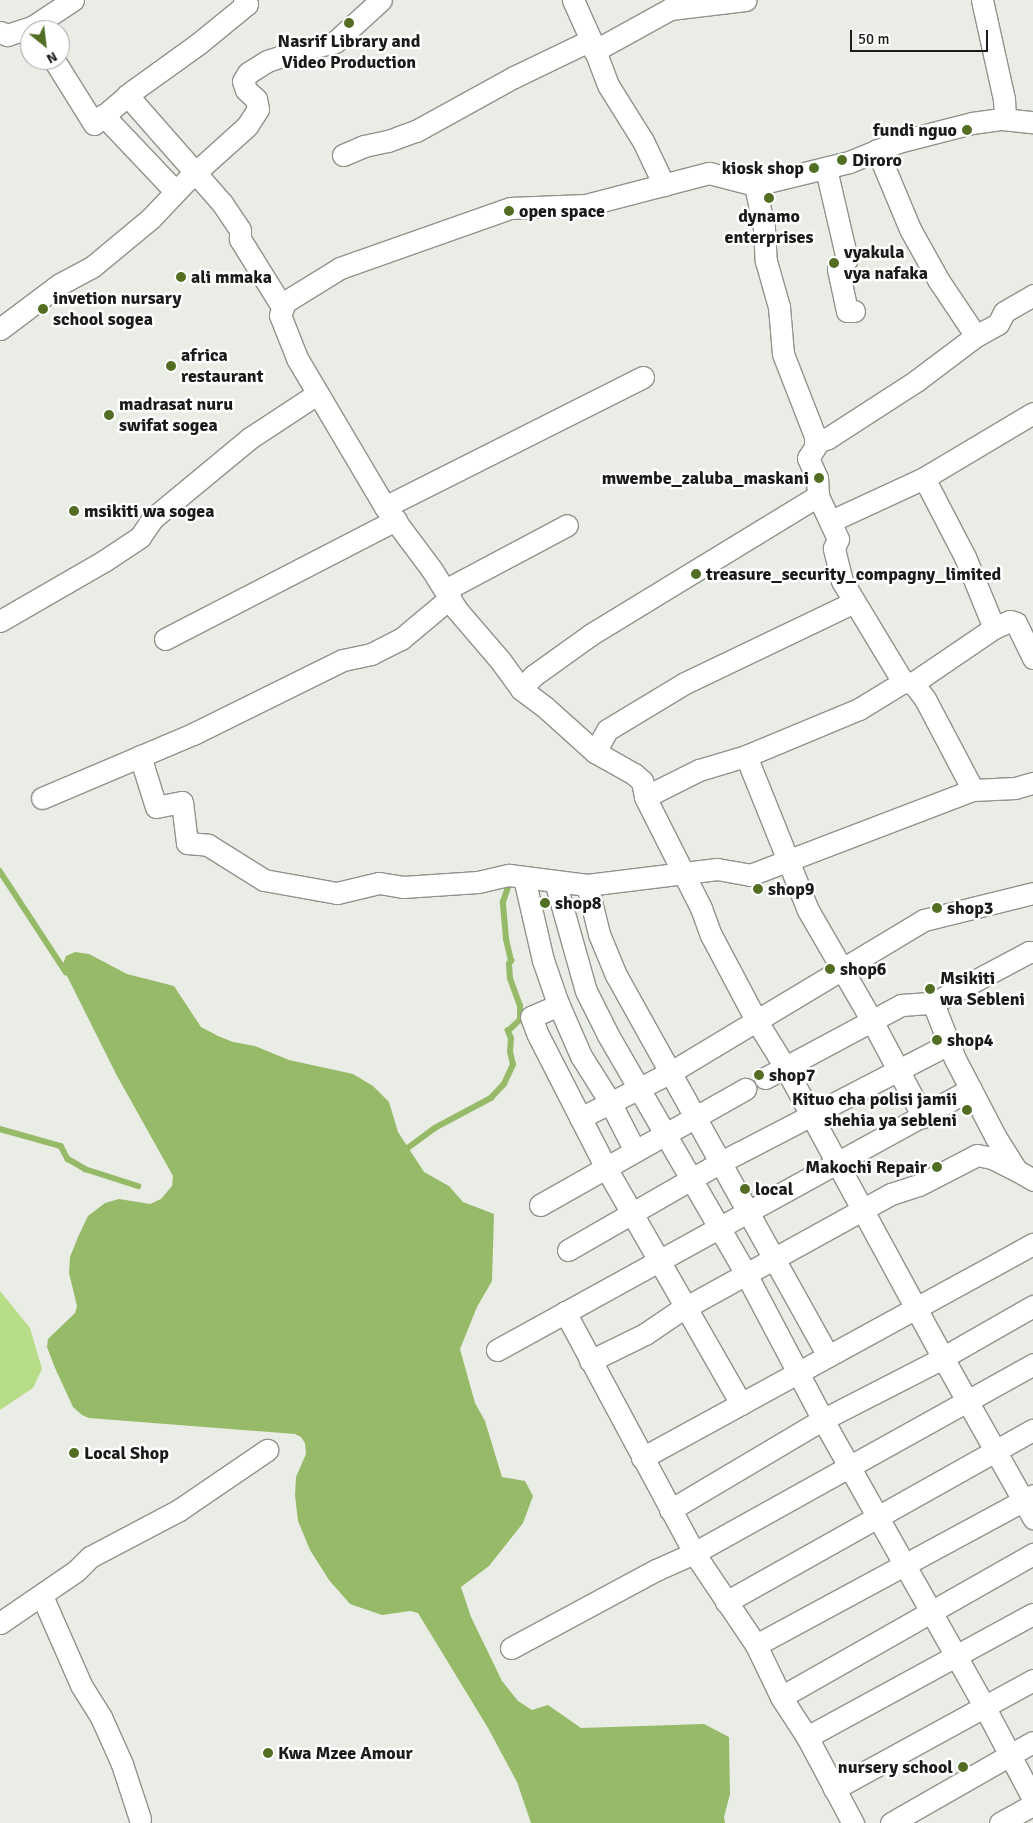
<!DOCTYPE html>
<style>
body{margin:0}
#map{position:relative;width:1033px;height:1823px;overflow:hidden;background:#e9ede5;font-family:Signika,sans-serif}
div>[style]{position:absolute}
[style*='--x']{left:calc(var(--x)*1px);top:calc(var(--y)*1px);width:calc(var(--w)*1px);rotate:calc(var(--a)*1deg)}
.green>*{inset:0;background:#b8dd89}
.water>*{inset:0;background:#96ba67}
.stream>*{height:5.5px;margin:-2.75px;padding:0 2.75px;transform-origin:2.75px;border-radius:2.75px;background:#96ba67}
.roads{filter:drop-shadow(1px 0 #90938c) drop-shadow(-1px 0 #90938c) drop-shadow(0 1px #90938c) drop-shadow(0 -1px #90938c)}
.street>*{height:21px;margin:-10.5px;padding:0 10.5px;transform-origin:10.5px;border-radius:10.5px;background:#fff}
.dots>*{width:14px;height:14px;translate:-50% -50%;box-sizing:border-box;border:2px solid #fff;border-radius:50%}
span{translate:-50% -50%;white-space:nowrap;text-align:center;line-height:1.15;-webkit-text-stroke:5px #fff;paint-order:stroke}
.poi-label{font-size:18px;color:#1b1c1a;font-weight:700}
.right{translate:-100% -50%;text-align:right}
.left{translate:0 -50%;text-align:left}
.north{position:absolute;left:20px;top:20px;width:50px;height:50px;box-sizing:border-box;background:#fff;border:1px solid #a4a4a3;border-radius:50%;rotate:151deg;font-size:14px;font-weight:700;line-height:20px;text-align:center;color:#1b1c1a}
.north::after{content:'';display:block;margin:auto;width:18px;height:22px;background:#516e23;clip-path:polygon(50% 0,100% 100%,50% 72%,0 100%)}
.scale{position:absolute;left:850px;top:30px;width:138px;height:22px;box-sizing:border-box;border:2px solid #1b1c1a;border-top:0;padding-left:6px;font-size:15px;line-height:18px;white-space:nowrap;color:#1b1c1a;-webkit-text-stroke:4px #fff;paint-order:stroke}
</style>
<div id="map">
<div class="green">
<i style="clip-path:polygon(0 1291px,30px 1328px,42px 1369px,33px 1388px,0 1410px)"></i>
</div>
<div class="water">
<i style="clip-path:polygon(75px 952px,89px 954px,127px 974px,174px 986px,201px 1027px,218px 1036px,233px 1042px,255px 1046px,289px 1060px,353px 1074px,373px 1086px,389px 1102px,398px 1132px,424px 1172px,449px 1186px,463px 1202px,494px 1214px,492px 1281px,477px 1307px,460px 1349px,475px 1403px,485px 1421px,502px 1477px,525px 1481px,533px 1496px,523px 1523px,489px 1566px,461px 1587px,471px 1617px,502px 1681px,518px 1701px,532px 1710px,548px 1705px,581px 1728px,704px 1724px,729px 1737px,730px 1794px,724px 1817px,725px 1823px,531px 1823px,517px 1782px,488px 1728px,418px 1613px,410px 1611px,382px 1615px,350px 1604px,329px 1580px,310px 1550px,298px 1521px,295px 1495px,296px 1477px,306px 1454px,305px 1443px,301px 1437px,295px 1434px,89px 1418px,82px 1415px,73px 1407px,55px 1368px,47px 1347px,48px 1339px,75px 1313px,77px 1306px,69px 1273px,70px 1257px,78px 1237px,88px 1216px,105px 1203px,119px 1199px,150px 1204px,161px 1199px,172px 1186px,173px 1176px,116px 1074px,62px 966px,66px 956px)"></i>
</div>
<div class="stream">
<i style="--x:0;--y:871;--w:121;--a:56.8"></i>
<i style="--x:0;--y:1129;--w:63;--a:15.6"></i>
<i style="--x:61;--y:1146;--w:15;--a:62"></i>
<i style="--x:68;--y:1159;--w:20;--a:30"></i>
<i style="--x:85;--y:1169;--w:56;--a:17.8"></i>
<i style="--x:401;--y:1153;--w:42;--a:-36.3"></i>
<i style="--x:435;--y:1128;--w:64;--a:-28.2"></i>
<i style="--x:491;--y:1098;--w:19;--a:-47"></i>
<i style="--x:504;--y:1084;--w:21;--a:-65"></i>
<i style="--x:513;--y:1065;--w:13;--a:-103"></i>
<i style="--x:510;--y:1052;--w:13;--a:-86"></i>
<i style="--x:511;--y:1039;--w:9;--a:-111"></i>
<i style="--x:508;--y:1031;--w:16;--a:-43"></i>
<i style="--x:520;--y:1020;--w:14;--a:-90"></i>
<i style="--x:520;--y:1006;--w:29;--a:-110"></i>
<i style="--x:510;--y:979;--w:15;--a:-94"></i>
<i style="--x:509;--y:964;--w:4;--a:-56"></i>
<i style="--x:511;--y:961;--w:23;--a:-103"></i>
<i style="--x:506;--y:939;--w:37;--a:-95"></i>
<i style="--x:503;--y:902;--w:24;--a:-71"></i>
</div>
<div class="roads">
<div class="street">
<i style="--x:982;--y:0;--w:101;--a:77.5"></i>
<i style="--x:1004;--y:99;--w:20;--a:87"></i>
<i style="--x:32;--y:27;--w:49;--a:-33.4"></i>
<i style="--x:0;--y:32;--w:8;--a:23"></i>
<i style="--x:7;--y:35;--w:26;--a:-18"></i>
<i style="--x:32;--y:27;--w:4;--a:56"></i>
<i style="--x:591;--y:40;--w:48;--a:69.3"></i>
<i style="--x:608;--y:85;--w:66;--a:58"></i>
<i style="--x:643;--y:141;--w:49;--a:64.5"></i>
<i style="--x:594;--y:51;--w:87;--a:-28.9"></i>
<i style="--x:670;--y:9;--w:76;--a:-6.8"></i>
<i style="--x:54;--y:60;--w:75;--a:58"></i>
<i style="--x:94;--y:124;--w:52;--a:-40.4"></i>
<i style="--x:134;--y:90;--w:79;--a:-35.7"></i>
<i style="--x:198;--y:44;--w:63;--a:-39.2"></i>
<i style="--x:247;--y:4;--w:5;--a:-127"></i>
<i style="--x:127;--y:95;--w:144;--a:48.7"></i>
<i style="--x:222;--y:203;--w:32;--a:56"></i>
<i style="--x:240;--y:230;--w:9;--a:90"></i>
<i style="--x:240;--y:239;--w:81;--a:58.1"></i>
<i style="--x:103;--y:115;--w:105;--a:46.5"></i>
<i style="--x:877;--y:150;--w:86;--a:67.3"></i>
<i style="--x:910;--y:229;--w:60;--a:60.9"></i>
<i style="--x:939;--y:281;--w:66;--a:56.1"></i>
<i style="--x:343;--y:155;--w:23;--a:-23"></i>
<i style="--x:364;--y:146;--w:25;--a:-12"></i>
<i style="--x:388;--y:141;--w:30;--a:-20"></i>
<i style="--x:416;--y:131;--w:112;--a:-28.9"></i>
<i style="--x:514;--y:77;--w:85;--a:-25.7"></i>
<i style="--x:591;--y:40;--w:44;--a:-114.2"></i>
<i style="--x:826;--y:169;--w:92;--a:76.9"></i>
<i style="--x:847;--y:259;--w:13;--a:132"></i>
<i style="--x:838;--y:269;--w:43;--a:77.9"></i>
<i style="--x:847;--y:311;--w:7;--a:0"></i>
<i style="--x:755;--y:185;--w:44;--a:78.2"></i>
<i style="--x:764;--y:228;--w:33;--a:87"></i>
<i style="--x:766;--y:261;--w:48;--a:74.2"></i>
<i style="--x:779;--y:307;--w:47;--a:85.1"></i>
<i style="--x:783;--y:354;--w:88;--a:68.7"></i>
<i style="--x:815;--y:436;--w:9;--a:90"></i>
<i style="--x:0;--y:329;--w:75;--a:-36.9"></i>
<i style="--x:60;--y:284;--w:36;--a:-28"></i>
<i style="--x:92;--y:267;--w:77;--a:-39.7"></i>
<i style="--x:151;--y:218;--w:51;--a:-46.6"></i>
<i style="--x:186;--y:181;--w:82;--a:-42"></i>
<i style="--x:247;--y:126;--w:20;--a:-57"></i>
<i style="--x:258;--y:109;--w:10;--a:-101"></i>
<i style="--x:256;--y:99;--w:13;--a:-138"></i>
<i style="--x:246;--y:90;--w:9;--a:-108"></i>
<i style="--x:243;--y:81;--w:9;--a:-58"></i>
<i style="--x:248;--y:73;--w:22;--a:-32"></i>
<i style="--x:267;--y:61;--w:36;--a:-18"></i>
<i style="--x:301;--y:50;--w:35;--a:-13"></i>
<i style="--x:335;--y:42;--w:62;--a:-42.4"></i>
<i style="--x:643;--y:377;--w:289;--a:153.3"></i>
<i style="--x:385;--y:507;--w:173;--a:-120.6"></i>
<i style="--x:297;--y:358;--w:46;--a:-111.6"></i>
<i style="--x:280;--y:315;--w:14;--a:-69"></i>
<i style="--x:285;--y:302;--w:65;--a:-31.7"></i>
<i style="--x:340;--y:268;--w:180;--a:-19.4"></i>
<i style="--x:510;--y:208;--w:76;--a:-2.3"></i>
<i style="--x:586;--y:205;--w:127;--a:-14.6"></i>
<i style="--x:709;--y:173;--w:48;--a:14.6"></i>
<i style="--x:755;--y:185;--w:97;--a:-13.7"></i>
<i style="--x:849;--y:162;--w:53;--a:-22.2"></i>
<i style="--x:898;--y:142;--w:76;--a:-14.4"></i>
<i style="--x:972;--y:123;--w:30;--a:-8"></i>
<i style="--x:1002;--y:119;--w:31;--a:6"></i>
<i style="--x:385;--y:507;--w:79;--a:53.3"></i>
<i style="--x:432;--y:570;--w:47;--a:58"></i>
<i style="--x:457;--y:610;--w:66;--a:49.3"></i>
<i style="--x:500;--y:660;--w:36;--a:54"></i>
<i style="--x:521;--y:689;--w:31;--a:37"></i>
<i style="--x:546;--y:708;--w:66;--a:41.9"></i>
<i style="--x:595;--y:752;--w:45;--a:29.4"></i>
<i style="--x:634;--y:774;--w:11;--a:41"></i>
<i style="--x:642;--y:781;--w:16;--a:79"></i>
<i style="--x:645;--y:797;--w:60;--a:-26.6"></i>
<i style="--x:699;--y:770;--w:49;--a:-16.6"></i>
<i style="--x:746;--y:756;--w:166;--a:68.1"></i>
<i style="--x:808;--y:910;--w:126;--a:60"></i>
<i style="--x:871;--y:1019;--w:111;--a:62"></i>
<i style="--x:831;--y:521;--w:102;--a:-24.8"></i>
<i style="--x:924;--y:478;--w:127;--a:-30.8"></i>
<i style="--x:445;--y:590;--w:138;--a:-28"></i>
<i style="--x:0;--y:621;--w:120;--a:-30"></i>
<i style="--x:104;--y:561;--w:43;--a:-33.7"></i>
<i style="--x:140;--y:537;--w:22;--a:-56"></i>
<i style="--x:152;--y:519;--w:127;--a:-39.6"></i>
<i style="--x:250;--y:438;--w:80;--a:-33.3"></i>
<i style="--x:994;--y:628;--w:17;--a:-24"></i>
<i style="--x:1010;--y:621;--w:6;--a:18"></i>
<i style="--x:1016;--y:623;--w:39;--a:64"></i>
<i style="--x:165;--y:639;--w:260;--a:-27.3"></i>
<i style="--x:913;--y:683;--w:98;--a:-34.2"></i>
<i style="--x:994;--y:628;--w:77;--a:-112.2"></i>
<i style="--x:965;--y:557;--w:89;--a:-117.4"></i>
<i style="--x:521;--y:689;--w:18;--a:-47"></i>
<i style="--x:533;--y:676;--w:70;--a:-35.7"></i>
<i style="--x:590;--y:635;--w:267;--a:-31.4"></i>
<i style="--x:595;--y:752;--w:25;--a:-61"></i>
<i style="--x:607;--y:730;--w:91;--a:-31.1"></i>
<i style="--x:685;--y:683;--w:187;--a:-25.6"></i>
<i style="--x:140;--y:756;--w:53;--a:72.6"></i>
<i style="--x:156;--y:807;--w:26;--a:-11"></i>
<i style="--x:182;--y:802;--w:41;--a:83"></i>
<i style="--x:187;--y:843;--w:21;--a:5"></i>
<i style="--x:208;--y:845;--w:66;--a:32"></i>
<i style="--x:264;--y:880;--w:74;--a:10.1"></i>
<i style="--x:337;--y:893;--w:43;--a:-13.4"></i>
<i style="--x:379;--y:883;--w:24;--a:9"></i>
<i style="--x:403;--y:887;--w:75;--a:-3.8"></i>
<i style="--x:478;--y:882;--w:32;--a:-13"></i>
<i style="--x:509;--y:875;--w:79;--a:7.3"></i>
<i style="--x:587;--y:885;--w:131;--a:-7"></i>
<i style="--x:717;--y:869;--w:34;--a:10"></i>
<i style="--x:750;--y:875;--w:239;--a:-20.9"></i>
<i style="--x:973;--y:790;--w:42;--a:-2.7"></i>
<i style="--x:1015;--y:788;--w:19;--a:-16"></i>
<i style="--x:746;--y:756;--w:122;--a:-22.6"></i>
<i style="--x:859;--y:709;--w:52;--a:-31.5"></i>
<i style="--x:973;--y:790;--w:103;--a:-117.8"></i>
<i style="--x:925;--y:699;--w:20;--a:-127"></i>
<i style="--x:913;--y:683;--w:10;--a:-174"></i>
<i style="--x:903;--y:682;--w:118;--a:-121.1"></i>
<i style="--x:842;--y:581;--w:34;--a:-104"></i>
<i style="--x:834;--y:548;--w:10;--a:-66"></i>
<i style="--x:838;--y:539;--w:47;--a:-114.9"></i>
<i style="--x:818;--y:496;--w:18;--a:-93"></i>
<i style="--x:817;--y:478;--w:22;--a:-114"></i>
<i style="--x:808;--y:458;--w:20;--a:-57"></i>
<i style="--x:819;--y:441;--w:9;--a:-18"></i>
<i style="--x:828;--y:438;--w:105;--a:-32.9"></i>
<i style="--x:916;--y:381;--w:75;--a:-36.9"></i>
<i style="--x:976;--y:336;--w:25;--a:-29"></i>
<i style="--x:998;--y:324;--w:13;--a:-63"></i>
<i style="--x:1004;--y:312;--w:34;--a:-30"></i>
<i style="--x:645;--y:797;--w:124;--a:63.2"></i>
<i style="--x:701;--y:908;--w:29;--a:70"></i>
<i style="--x:711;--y:935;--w:96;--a:62.1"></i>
<i style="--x:756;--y:1020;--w:55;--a:58.3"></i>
<i style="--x:785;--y:1067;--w:331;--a:61.5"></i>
<i style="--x:943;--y:1358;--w:184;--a:60.6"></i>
<i style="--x:42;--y:798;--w:164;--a:-23"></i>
<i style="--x:193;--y:734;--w:167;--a:-26.3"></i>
<i style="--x:343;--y:660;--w:29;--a:-12"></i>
<i style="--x:371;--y:654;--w:34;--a:-27"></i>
<i style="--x:401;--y:639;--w:64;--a:-39.9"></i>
<i style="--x:524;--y:878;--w:84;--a:77"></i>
<i style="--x:543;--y:960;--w:43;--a:71.1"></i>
<i style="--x:557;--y:1001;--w:60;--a:66.4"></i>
<i style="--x:581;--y:1056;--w:54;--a:57.8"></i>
<i style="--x:610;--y:1102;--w:55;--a:63"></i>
<i style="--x:555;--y:881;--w:114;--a:74.3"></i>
<i style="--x:586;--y:991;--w:49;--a:63.4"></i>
<i style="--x:608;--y:1035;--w:278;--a:60"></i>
<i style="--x:747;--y:1276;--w:163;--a:62.2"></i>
<i style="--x:823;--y:1420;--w:328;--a:60.6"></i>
<i style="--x:984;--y:1706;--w:105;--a:62.2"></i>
<i style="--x:587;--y:885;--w:50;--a:76.2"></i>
<i style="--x:599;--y:934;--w:44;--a:67.5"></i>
<i style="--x:616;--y:975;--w:436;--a:60.9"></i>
<i style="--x:1033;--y:952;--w:4;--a:180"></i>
<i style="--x:1029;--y:952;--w:109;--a:152"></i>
<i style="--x:933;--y:1003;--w:60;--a:68.6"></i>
<i style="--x:955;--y:1059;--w:87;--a:62.5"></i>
<i style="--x:995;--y:1136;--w:40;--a:58"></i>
<i style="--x:1016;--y:1170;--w:20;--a:30"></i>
<i style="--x:559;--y:1005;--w:30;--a:157"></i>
<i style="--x:531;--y:1017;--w:19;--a:69"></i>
<i style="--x:538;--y:1035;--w:149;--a:62.9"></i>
<i style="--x:606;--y:1168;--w:272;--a:60.2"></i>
<i style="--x:765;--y:1078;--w:154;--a:-28.2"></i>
<i style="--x:901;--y:1005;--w:32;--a:-4"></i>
<i style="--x:580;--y:1118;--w:102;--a:-26.8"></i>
<i style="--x:671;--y:1072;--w:295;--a:-31"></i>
<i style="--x:924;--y:920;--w:112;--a:-13.9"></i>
<i style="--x:540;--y:1205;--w:236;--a:-29.5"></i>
<i style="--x:568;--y:1250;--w:177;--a:-29.9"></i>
<i style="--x:721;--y:1162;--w:257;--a:-27.4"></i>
<i style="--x:565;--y:1312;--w:273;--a:61.8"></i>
<i style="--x:694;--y:1553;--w:111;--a:56"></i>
<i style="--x:756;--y:1645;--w:58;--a:64.3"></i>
<i style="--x:781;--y:1697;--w:48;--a:57"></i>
<i style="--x:807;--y:1737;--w:98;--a:61.9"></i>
<i style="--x:497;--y:1350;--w:541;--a:-28.84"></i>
<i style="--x:590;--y:1361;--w:61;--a:-26.1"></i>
<i style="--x:645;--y:1334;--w:41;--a:-34.1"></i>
<i style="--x:679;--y:1311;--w:242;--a:-28.9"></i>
<i style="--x:891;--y:1194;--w:29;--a:-18"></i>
<i style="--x:919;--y:1185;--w:65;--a:-27.3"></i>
<i style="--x:977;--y:1155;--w:15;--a:11"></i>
<i style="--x:992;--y:1158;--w:27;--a:27"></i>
<i style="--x:642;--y:1458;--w:446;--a:-28.7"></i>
<i style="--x:670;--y:1510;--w:172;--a:-30.7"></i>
<i style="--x:818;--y:1422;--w:134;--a:-27.1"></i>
<i style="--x:937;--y:1361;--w:111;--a:-29.8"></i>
<i style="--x:42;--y:1596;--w:97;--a:66.3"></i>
<i style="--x:81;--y:1685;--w:38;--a:58"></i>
<i style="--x:101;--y:1717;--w:51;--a:65.9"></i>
<i style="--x:122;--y:1764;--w:58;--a:71.9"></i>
<i style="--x:726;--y:1602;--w:352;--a:-29.3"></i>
<i style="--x:0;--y:1623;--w:92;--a:-34.4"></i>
<i style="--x:76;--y:1571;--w:20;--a:-45"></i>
<i style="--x:90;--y:1557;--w:101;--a:-27.8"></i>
<i style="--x:179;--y:1510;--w:107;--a:-34.3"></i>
<i style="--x:756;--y:1645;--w:315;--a:-28.4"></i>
<i style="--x:511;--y:1648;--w:165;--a:-28.3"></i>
<i style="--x:656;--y:1570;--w:42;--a:-24.1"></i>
<i style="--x:694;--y:1553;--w:388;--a:-29.1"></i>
<i style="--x:781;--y:1697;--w:290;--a:-29.6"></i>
<i style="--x:807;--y:1737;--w:257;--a:-28.6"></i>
<i style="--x:834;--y:1789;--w:227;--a:-28.7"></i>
<i style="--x:891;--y:1823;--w:163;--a:-29.7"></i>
<i style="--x:1000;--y:1823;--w:38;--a:-29"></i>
</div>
</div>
<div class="dots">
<i style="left:349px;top:23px;background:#516e23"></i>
<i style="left:967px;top:130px;background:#516e23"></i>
<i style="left:842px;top:160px;background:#516e23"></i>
<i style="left:814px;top:168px;background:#516e23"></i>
<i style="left:769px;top:198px;background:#516e23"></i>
<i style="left:509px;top:211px;background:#516e23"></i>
<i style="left:834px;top:263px;background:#516e23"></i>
<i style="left:181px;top:277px;background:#516e23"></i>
<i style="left:43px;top:309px;background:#516e23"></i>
<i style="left:171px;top:366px;background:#516e23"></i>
<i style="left:109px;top:415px;background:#516e23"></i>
<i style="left:819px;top:478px;background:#516e23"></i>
<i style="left:74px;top:511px;background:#516e23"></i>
<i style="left:696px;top:574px;background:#516e23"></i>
<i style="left:758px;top:889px;background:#516e23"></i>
<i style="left:545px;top:903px;background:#516e23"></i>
<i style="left:937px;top:908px;background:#516e23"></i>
<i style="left:830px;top:969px;background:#516e23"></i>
<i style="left:930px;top:989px;background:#516e23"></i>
<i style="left:937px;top:1040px;background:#516e23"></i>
<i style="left:759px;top:1075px;background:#516e23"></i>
<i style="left:967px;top:1110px;background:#516e23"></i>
<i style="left:937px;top:1167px;background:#516e23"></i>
<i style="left:745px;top:1189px;background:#516e23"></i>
<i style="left:74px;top:1453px;background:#516e23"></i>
<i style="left:268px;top:1753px;background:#516e23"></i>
<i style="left:963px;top:1767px;background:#516e23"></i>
</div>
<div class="poi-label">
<span style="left:349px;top:52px">Nasrif Library and<br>Video Production</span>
<span class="right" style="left:957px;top:130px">fundi nguo</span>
<span class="left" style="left:852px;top:160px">Diroro</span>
<span class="right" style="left:804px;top:168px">kiosk shop</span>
<span class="left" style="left:519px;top:211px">open space</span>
<span style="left:769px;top:227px">dynamo<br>enterprises</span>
<span class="left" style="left:844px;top:263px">vyakula<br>vya nafaka</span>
<span class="left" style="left:191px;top:277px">ali mmaka</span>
<span class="left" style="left:53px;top:309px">invetion nursary<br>school sogea</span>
<span class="left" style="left:181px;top:366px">africa<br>restaurant</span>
<span class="left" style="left:119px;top:415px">madrasat nuru<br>swifat sogea</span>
<span class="right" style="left:809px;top:478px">mwembe_zaluba_maskani</span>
<span class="left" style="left:84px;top:511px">msikiti wa sogea</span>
<span class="left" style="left:706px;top:574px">treasure_security_compagny_limited</span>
<span class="left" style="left:768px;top:889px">shop9</span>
<span class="left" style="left:555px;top:903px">shop8</span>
<span class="left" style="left:947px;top:908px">shop3</span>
<span class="left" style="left:840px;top:969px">shop6</span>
<span class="left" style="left:940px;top:989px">Msikiti<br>wa Sebleni</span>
<span class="left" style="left:947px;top:1040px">shop4</span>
<span class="left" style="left:769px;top:1075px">shop7</span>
<span class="right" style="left:957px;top:1110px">Kituo cha polisi jamii<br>shehia ya sebleni</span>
<span class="right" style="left:927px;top:1167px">Makochi Repair</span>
<span class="left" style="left:755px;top:1189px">local</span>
<span class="left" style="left:84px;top:1453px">Local Shop</span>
<span class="left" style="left:278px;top:1753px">Kwa Mzee Amour</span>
<span class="right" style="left:953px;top:1767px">nursery school</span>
</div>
<div class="north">N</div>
<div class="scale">50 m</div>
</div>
